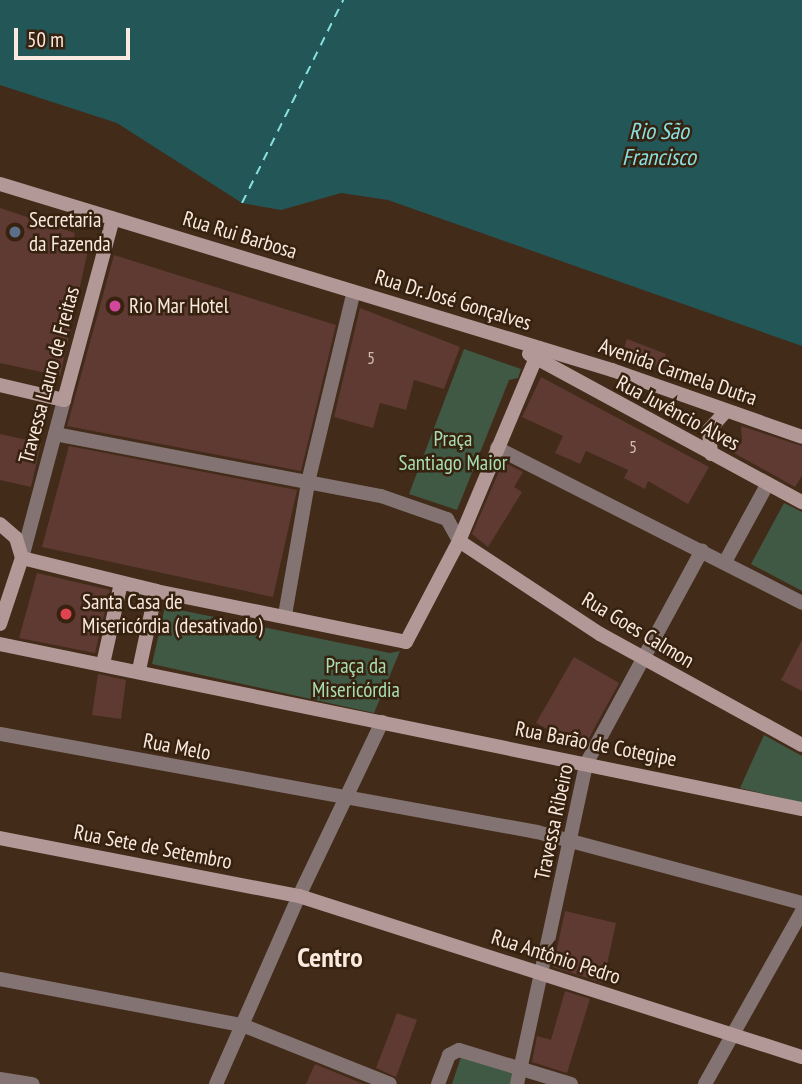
<!DOCTYPE html>
<meta charset="utf-8">
<style>
body{margin:0}
#map{position:relative;width:802px;height:1084px;overflow:hidden;background:#422b19;font-family:"PT Sans Narrow",sans-serif}
div>[style]{position:absolute}
[style*='--x']{left:calc(var(--x)*1px);top:calc(var(--y)*1px);width:calc(var(--w)*1px);rotate:calc(var(--a)*1deg)}
.green>*{inset:0;background:#405944}
.water>*{inset:0;background:#235657}
.ferry>*{height:2px;margin-top:-1px;transform-origin:0;background:repeating-linear-gradient(90deg,#89e0e1 0 9px,transparent 0 16px)}
.building>*{inset:0;background:#5f3a33}
.street>*{height:14px;margin:-7px;padding:0 7px;transform-origin:7px;border-radius:7px;background:#837372}
.secondary>*{height:14px;margin:-7px;padding:0 7px;transform-origin:7px;border-radius:7px;background:#b29896}
.dots>*{width:19px;height:19px;translate:-50% -50%;box-sizing:border-box;border:4px solid #37210f;border-radius:50%}
span{translate:-50% -50%;white-space:nowrap;text-align:center;line-height:1.15;-webkit-text-stroke:5px #37210f;paint-order:stroke}
.number-label{font-size:18px;color:#d2bdb3}
.number-label span{-webkit-text-stroke-width:0}
.poi-label{font-size:21px;color:#f9e9de}
.left{translate:0 -50%;text-align:left}
.street-label{font-size:21px;color:#f9e9de}
.park-label{font-size:21px;color:#a7deb1}
.water-label{font-size:23px;color:#89e0e1;font-style:italic}
.district-label{font-size:28px;color:#f9e9de;font-weight:700}
.scale{position:absolute;left:14px;top:28px;width:116px;height:32px;box-sizing:border-box;border:4px solid #f9e9de;border-top:0;padding-left:9px;font-size:21px;line-height:24px;white-space:nowrap;color:#f9e9de;-webkit-text-stroke:5px #37210f;paint-order:stroke}
</style>
<div id="map">
<div class="green">
<i style="clip-path:polygon(464px 349px,521px 369px,518px 378px,509px 380px,457px 510px,409px 494px)"></i>
<i style="clip-path:polygon(784px 503px,802px 512px,802px 591px,751px 564px)"></i>
<i style="clip-path:polygon(165px 607px,390px 653px,400px 651px,374px 713px,152px 664px)"></i>
<i style="clip-path:polygon(764px 735px,802px 756px,802px 803px,740px 788px)"></i>
<i style="clip-path:polygon(461px 1057px,517px 1073px,514px 1084px,452px 1084px)"></i>
</div>
<div class="water">
<i style="clip-path:polygon(0 0,802px 0,802px 346px,388px 200px,341px 193px,281px 210px,242px 203px,117px 123px,0 85px)"></i>
</div>
<div class="ferry">
<i style="--x:242;--y:203;--w:227;--a:-63.5"></i>
</div>
<div class="building">
<i style="clip-path:polygon(0 208px,75px 233px,74px 238px,89px 246px,60px 376px,0 363px)"></i>
<i style="clip-path:polygon(114px 255px,336px 325px,301px 471px,67px 426px)"></i>
<i style="clip-path:polygon(360px 308px,460px 347px,444px 389px,414px 380px,406px 410px,380px 403px,373px 428px,334px 417px)"></i>
<i style="clip-path:polygon(627px 339px,666px 354px,662px 368px,622px 355px)"></i>
<i style="clip-path:polygon(541px 377px,709px 467px,688px 504px,648px 481px,645px 489px,624px 478px,628px 470px,586px 451px,580px 464px,555px 453px,563px 436px,522px 417px)"></i>
<i style="clip-path:polygon(741px 426px,802px 446px,802px 476px,795px 487px,734px 453px,742px 440px)"></i>
<i style="clip-path:polygon(0 434px,41px 443px,31px 487px,0 480px)"></i>
<i style="clip-path:polygon(69px 446px,297px 490px,273px 597px,42px 547px)"></i>
<i style="clip-path:polygon(503px 462px,523px 472px,514px 487px,522px 492px,488px 547px,472px 534px)"></i>
<i style="clip-path:polygon(37px 573px,110px 590px,95px 653px,19px 638px)"></i>
<i style="clip-path:polygon(802px 640px,802px 691px,781px 680px)"></i>
<i style="clip-path:polygon(574px 657px,619px 683px,583px 749px,536px 723px)"></i>
<i style="clip-path:polygon(98px 674px,126px 680px,121px 719px,92px 715px)"></i>
<i style="clip-path:polygon(565px 911px,616px 923px,603px 983px,553px 967px)"></i>
<i style="clip-path:polygon(565px 991px,590px 999px,567px 1073px,532px 1062px,537px 1036px,551px 1040px)"></i>
<i style="clip-path:polygon(397px 1013px,417px 1020px,396px 1077px,376px 1068px)"></i>
<i style="clip-path:polygon(315px 1064px,356px 1081px,363px 1084px,306px 1084px)"></i>
</div>
<div class="street">
<i style="--x:55;--y:434;--w:332;--a:10.8"></i>
<i style="--x:381;--y:496;--w:70;--a:19.2"></i>
<i style="--x:447;--y:519;--w:25;--a:61"></i>
<i style="--x:497;--y:448;--w:342;--a:26.9"></i>
<i style="--x:22;--y:558;--w:163;--a:-75.1"></i>
<i style="--x:725;--y:562;--w:88;--a:-61.4"></i>
<i style="--x:285;--y:615;--w:139;--a:-80.1"></i>
<i style="--x:309;--y:478;--w:184;--a:-76.5"></i>
<i style="--x:0;--y:734;--w:546;--a:10.34"></i>
<i style="--x:537;--y:832;--w:274;--a:15"></i>
<i style="--x:0;--y:979;--w:246;--a:10.8"></i>
<i style="--x:242;--y:1025;--w:159;--a:21.7"></i>
<i style="--x:0;--y:1079;--w:33;--a:9"></i>
<i style="--x:216;--y:1084;--w:206;--a:-66.2"></i>
<i style="--x:299;--y:896;--w:193;--a:-64.5"></i>
<i style="--x:438;--y:1084;--w:31;--a:-69"></i>
<i style="--x:449;--y:1055;--w:11;--a:-27"></i>
<i style="--x:459;--y:1050;--w:117;--a:16.9"></i>
<i style="--x:517;--y:1084;--w:327;--a:-77.8"></i>
<i style="--x:586;--y:764;--w:243;--a:-61.5"></i>
<i style="--x:705;--y:1084;--w:198;--a:-60.7"></i>
</div>
<div class="secondary">
<i style="--x:0;--y:184;--w:640;--a:16.91"></i>
<i style="--x:612;--y:370;--w:201;--a:19.4"></i>
<i style="--x:529;--y:354;--w:311;--a:28.5"></i>
<i style="--x:0;--y:385;--w:66;--a:13.2"></i>
<i style="--x:64;--y:400;--w:188;--a:-74.9"></i>
<i style="--x:711;--y:454;--w:24;--a:-95"></i>
<i style="--x:709;--y:430;--w:25;--a:-48"></i>
<i style="--x:0;--y:524;--w:21;--a:41"></i>
<i style="--x:16;--y:538;--w:21;--a:73"></i>
<i style="--x:459;--y:541;--w:169;--a:33.4"></i>
<i style="--x:600;--y:634;--w:230;--a:28.8"></i>
<i style="--x:22;--y:558;--w:138;--a:13.8"></i>
<i style="--x:156;--y:591;--w:255;--a:11.5"></i>
<i style="--x:406;--y:642;--w:114;--a:-62.3"></i>
<i style="--x:459;--y:541;--w:209;--a:-67.2"></i>
<i style="--x:0;--y:624;--w:70;--a:-71.6"></i>
<i style="--x:0;--y:644;--w:819;--a:11.63"></i>
<i style="--x:103;--y:664;--w:83;--a:-77.5"></i>
<i style="--x:139;--y:670;--w:81;--a:-77.9"></i>
<i style="--x:0;--y:838;--w:305;--a:11"></i>
<i style="--x:299;--y:896;--w:528;--a:17.75"></i>
</div>
<div class="dots">
<i style="left:15px;top:232px;background:#5c6f8a"></i>
<i style="left:115px;top:306px;background:#d1479c"></i>
<i style="left:66px;top:614px;background:#e0444e"></i>
</div>
<div class="number-label">
<span style="left:371px;top:358px">5</span>
<span style="left:633px;top:447px">5</span>
</div>
<div class="poi-label">
<span class="left" style="left:29px;top:232px">Secretaria<br>da Fazenda</span>
<span class="left" style="left:129px;top:306px">Rio Mar Hotel</span>
<span class="left" style="left:82px;top:614px">Santa Casa de<br>Misericórdia (desativado)</span>
</div>
<div class="street-label">
<span style="left:240px;top:235px;rotate:17deg">Rua Rui Barbosa</span>
<span style="left:453px;top:300px;rotate:17deg">Rua Dr. José Gonçalves</span>
<span style="left:678px;top:372px;rotate:19deg">Avenida Carmela Dutra</span>
<span style="left:49px;top:375px;rotate:-75deg">Travessa Lauro de Freitas</span>
<span style="left:678px;top:413px;rotate:28deg">Rua Juvêncio Alves</span>
<span style="left:638px;top:630px;rotate:31deg">Rua Goes Calmon</span>
<span style="left:596px;top:744px;rotate:11deg">Rua Barão de Cotegipe</span>
<span style="left:177px;top:747px;rotate:11deg">Rua Melo</span>
<span style="left:554px;top:822px;rotate:-78deg">Travessa Ribeiro</span>
<span style="left:153px;top:847px;rotate:11deg">Rua Sete de Setembro</span>
<span style="left:556px;top:957px;rotate:18deg">Rua Antônio Pedro</span>
</div>
<div class="park-label">
<span style="left:453px;top:451px">Praça<br>Santiago Maior</span>
<span style="left:356px;top:678px">Praça da<br>Misericórdia</span>
</div>
<div class="water-label">
<span style="left:659px;top:144px">Rio São<br>Francisco</span>
</div>
<div class="district-label">
<span style="left:330px;top:957px">Centro</span>
</div>
<div class="scale">50 m</div>
</div>
